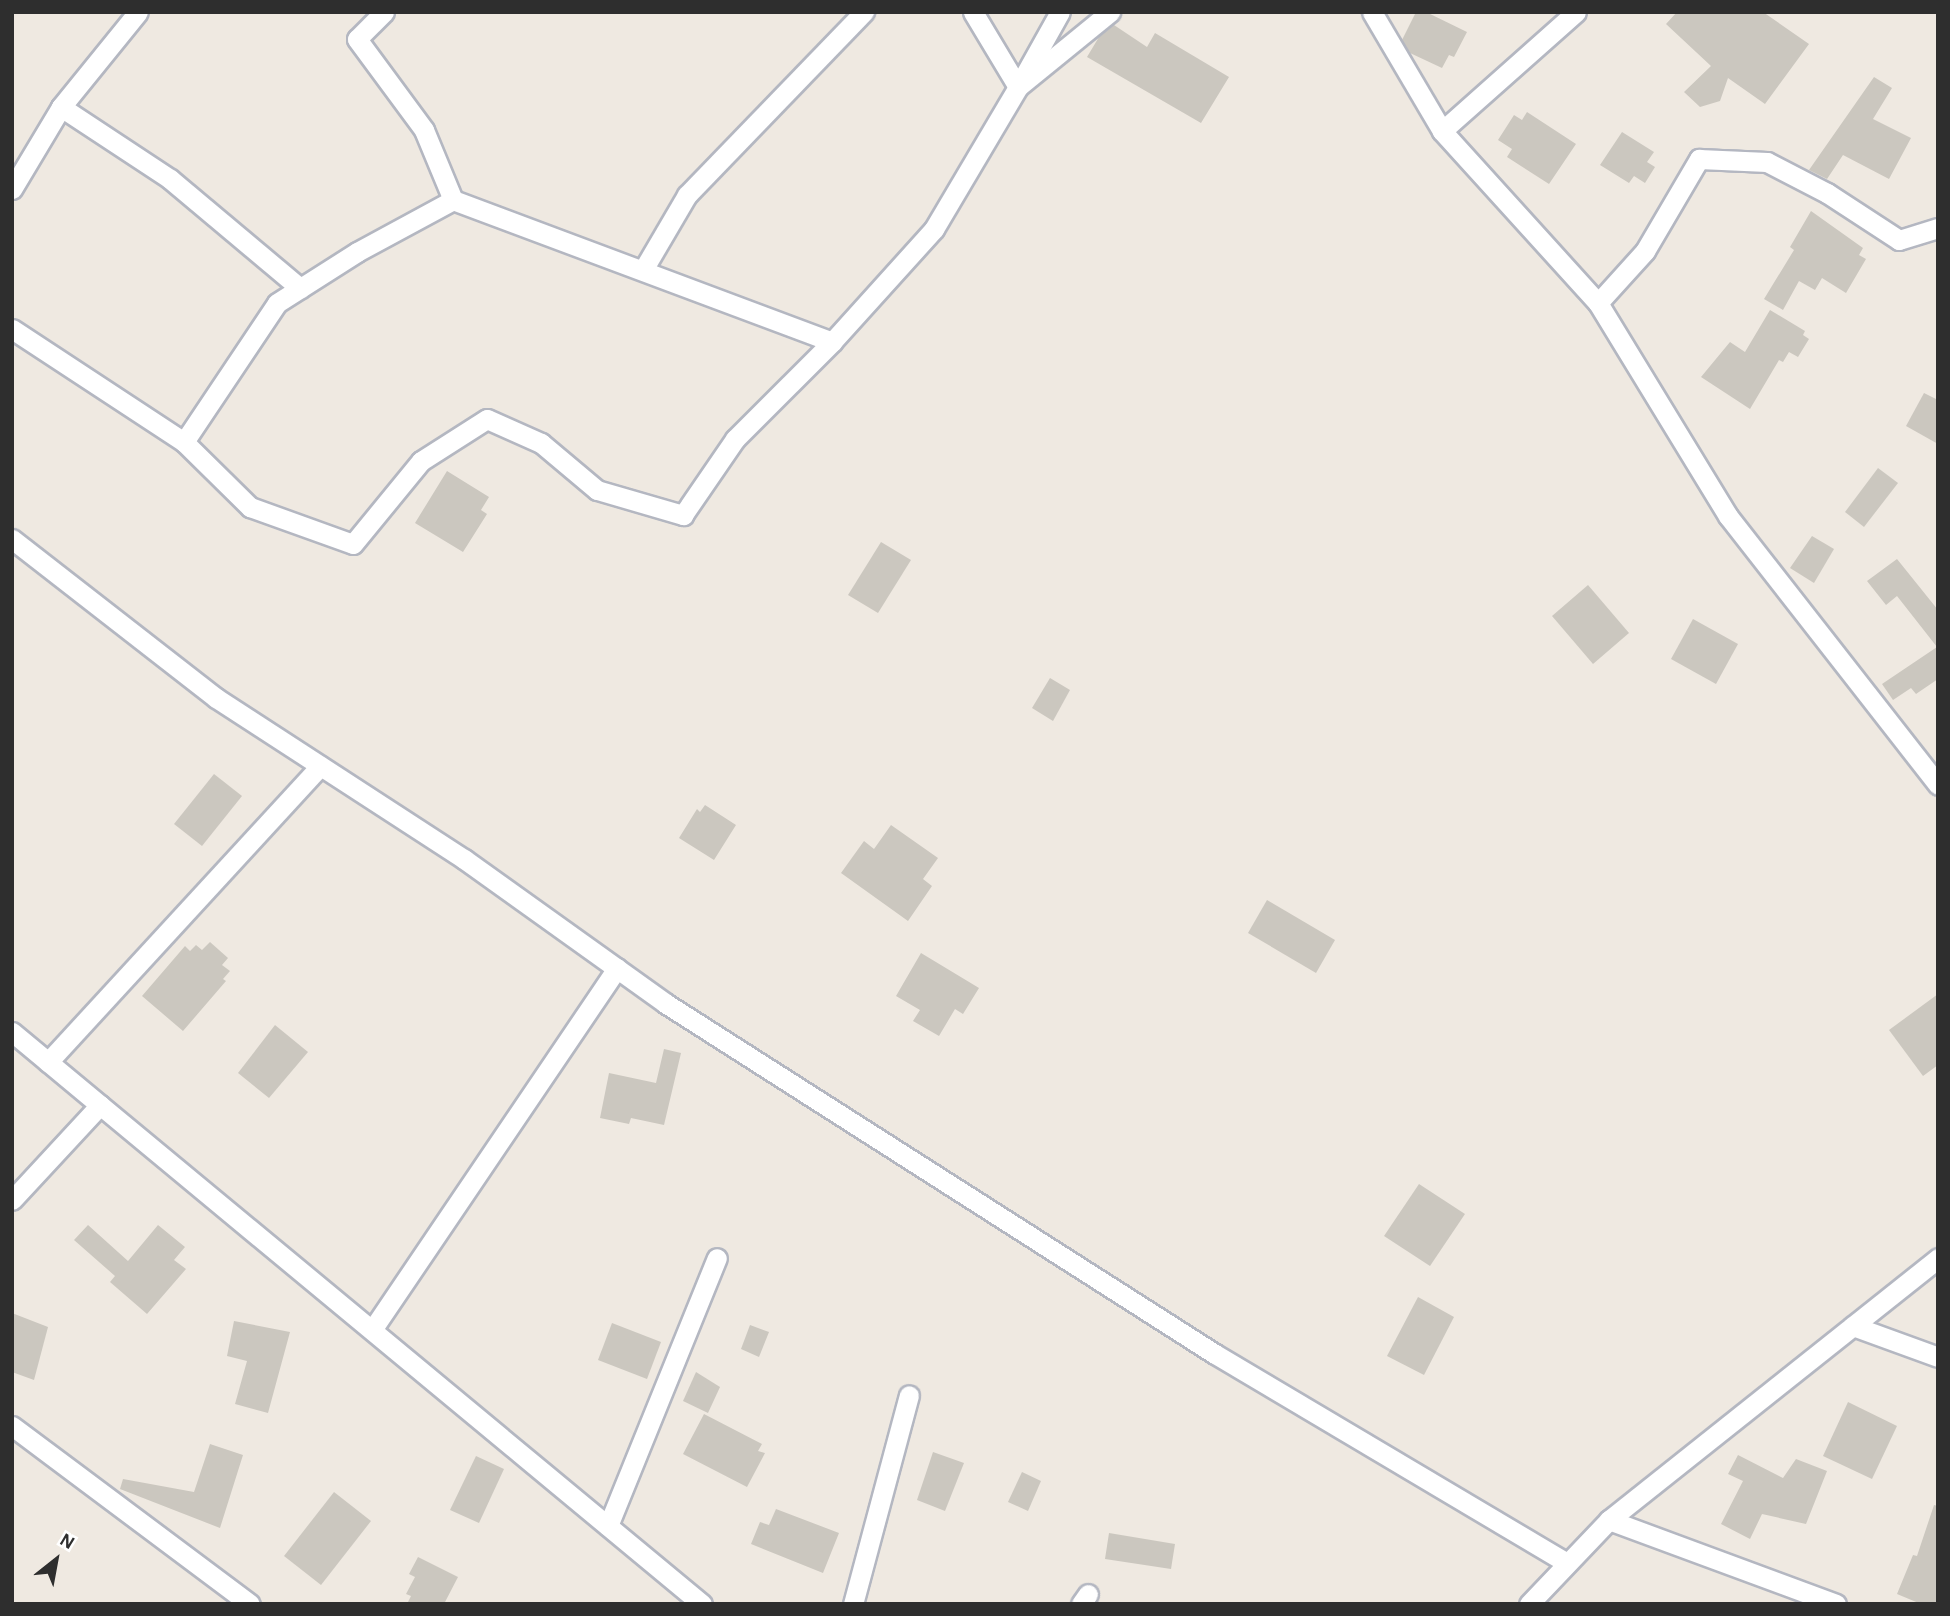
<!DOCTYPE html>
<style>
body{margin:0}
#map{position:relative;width:1950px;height:1616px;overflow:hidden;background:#efe9e1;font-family:"Alegreya Sans",sans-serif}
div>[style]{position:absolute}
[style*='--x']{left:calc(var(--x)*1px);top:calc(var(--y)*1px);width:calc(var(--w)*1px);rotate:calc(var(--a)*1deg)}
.building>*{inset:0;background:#cbc7bf}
.roads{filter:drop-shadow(2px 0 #b4b7c1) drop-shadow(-2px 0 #b4b7c1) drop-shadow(0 2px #b4b7c1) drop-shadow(0 -2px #b4b7c1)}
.street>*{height:19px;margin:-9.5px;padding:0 9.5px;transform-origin:9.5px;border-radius:9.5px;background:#fff}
span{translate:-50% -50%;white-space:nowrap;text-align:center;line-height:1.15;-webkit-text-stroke:7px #fff;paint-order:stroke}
.frame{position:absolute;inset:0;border:14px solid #2e2e2e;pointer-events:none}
.north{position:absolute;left:21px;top:1525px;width:70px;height:70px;-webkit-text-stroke:5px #fff;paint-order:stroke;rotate:31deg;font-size:19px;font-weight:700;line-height:28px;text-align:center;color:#2e2e2e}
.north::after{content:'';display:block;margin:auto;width:24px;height:32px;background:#2e2e2e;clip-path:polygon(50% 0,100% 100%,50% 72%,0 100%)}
</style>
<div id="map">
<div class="building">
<i style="clip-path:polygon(1416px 12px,1426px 12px,1467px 32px,1454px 57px,1449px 55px,1442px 68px,1410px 53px,1402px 40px)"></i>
<i style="clip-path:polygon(1677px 12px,1763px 12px,1809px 44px,1765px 104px,1728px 78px,1720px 101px,1700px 107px,1684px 92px,1711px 66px,1666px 24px)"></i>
<i style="clip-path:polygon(1114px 25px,1147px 47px,1155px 33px,1229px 77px,1201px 123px,1087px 57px,1099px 37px)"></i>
<i style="clip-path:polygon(1874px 77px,1892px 88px,1873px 119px,1911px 138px,1889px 179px,1843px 155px,1827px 179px,1809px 170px)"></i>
<i style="clip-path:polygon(1527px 112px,1576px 144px,1549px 184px,1507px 157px,1512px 149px,1498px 140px,1514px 115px,1522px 120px)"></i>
<i style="clip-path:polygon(1622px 132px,1654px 152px,1647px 162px,1655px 167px,1645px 183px,1634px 176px,1629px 183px,1600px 165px)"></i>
<i style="clip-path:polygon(1811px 211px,1863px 248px,1859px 255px,1866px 259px,1846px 293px,1822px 278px,1815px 290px,1799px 281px,1783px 310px,1764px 299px,1794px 250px,1790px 247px)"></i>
<i style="clip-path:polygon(1770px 310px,1805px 331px,1803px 335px,1809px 339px,1798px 357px,1789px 352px,1783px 362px,1779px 360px,1750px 409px,1701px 377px,1730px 342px,1745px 352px)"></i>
<i style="clip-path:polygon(1924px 393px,1938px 400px,1938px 444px,1906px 426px)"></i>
<i style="clip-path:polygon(1878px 468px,1898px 483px,1864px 527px,1845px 512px)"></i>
<i style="clip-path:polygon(447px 471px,489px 497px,481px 510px,487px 514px,463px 552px,415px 523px)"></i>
<i style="clip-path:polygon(1812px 536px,1834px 549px,1814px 583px,1790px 568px)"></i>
<i style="clip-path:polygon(881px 542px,911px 560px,878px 613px,848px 595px)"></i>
<i style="clip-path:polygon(1897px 559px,1938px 610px,1938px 679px,1916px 694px,1911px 688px,1893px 700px,1882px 684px,1937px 647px,1897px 596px,1886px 605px,1867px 581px)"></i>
<i style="clip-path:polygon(1588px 585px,1629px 633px,1593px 664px,1552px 616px)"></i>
<i style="clip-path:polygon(1693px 619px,1738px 644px,1716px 684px,1671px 659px)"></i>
<i style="clip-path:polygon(1050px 678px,1070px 690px,1053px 721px,1032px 708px)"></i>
<i style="clip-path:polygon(214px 774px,242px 796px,202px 846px,174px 824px)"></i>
<i style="clip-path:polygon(705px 805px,736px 825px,714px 860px,679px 838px,697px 809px,700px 812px)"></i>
<i style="clip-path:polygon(891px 825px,938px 858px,923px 879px,932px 886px,908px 921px,841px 873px,864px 841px,874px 849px)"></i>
<i style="clip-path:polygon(1267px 900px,1335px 940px,1316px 973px,1248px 933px)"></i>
<i style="clip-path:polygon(210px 942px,228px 958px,222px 965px,230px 971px,223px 979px,226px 981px,183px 1031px,142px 996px,185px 946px,190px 951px,196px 945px,202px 950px)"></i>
<i style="clip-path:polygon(921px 953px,979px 988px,963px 1014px,955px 1009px,939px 1036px,913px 1021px,920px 1010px,896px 996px)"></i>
<i style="clip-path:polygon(1938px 994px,1938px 1065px,1923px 1076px,1889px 1030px)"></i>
<i style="clip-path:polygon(275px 1025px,308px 1052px,269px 1098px,238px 1073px)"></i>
<i style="clip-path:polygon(664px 1049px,681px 1053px,664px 1125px,631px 1118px,629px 1124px,600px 1118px,609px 1073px,656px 1083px)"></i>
<i style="clip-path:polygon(1419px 1184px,1465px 1214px,1430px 1266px,1384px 1236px)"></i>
<i style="clip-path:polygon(88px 1225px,128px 1261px,158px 1225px,185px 1247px,174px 1260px,186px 1269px,147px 1314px,110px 1282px,115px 1276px,74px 1240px)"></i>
<i style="clip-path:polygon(1418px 1297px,1454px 1317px,1424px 1375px,1387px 1356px)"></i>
<i style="clip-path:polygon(12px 1313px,48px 1327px,34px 1380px,12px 1372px)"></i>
<i style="clip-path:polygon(234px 1321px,290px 1332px,268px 1413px,235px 1404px,247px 1361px,227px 1356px)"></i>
<i style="clip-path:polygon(612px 1323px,661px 1342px,647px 1379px,598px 1360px)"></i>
<i style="clip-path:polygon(750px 1325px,769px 1332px,759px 1357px,741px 1349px)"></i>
<i style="clip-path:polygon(696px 1372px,720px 1387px,708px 1413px,683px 1401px)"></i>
<i style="clip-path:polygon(1848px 1402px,1897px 1426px,1872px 1479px,1823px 1456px)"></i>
<i style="clip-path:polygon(704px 1414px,762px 1444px,758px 1451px,765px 1453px,747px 1487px,683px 1454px)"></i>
<i style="clip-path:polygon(210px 1444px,243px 1455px,220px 1528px,120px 1489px,123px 1479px,194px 1492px)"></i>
<i style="clip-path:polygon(933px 1452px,964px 1463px,945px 1511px,917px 1500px)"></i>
<i style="clip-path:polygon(1738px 1455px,1783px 1478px,1796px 1459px,1827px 1471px,1806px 1524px,1762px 1514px,1750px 1539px,1721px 1524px,1743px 1481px,1728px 1474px)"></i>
<i style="clip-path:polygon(476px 1456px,504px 1469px,479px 1523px,450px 1510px)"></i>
<i style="clip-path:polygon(1022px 1472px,1041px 1481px,1028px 1511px,1008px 1502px)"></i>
<i style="clip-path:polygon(334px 1492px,371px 1521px,321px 1585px,284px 1556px)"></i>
<i style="clip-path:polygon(1934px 1505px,1938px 1506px,1938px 1604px,1921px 1604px,1897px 1594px,1913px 1555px,1917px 1556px)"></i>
<i style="clip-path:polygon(776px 1509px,839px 1533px,823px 1573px,751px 1544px,760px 1522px,769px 1525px)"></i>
<i style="clip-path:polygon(1109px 1533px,1175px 1544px,1171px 1569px,1105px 1559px)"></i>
<i style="clip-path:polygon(418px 1557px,458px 1577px,444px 1604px,407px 1604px,411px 1596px,406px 1594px,415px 1577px,409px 1574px)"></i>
</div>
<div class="roads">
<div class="street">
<i style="--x:384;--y:12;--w:38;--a:135"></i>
<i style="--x:357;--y:39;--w:113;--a:53.6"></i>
<i style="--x:424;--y:130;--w:76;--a:67.5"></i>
<i style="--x:973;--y:12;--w:87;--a:59"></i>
<i style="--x:1018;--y:87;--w:86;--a:-60.8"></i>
<i style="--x:1372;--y:12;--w:138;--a:59.5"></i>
<i style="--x:1442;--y:131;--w:232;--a:47.8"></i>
<i style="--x:1598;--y:303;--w:250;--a:58.6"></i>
<i style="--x:1728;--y:516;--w:341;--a:52"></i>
<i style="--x:61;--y:107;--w:131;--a:33.4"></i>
<i style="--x:170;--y:179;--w:170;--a:40"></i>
<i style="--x:1442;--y:131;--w:179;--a:-41.6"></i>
<i style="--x:12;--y:189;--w:96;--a:-59.1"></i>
<i style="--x:61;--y:107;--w:122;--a:-51"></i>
<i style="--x:643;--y:270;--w:87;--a:-59.6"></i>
<i style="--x:687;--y:195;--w:255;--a:-46"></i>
<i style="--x:1598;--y:303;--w:70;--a:-47.9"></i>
<i style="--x:1645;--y:251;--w:107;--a:-59.6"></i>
<i style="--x:1699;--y:159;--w:68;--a:2.5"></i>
<i style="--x:1767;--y:162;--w:68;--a:27.3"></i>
<i style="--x:1827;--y:193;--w:86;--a:33.1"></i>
<i style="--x:1899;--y:240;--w:41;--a:-17.1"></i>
<i style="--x:12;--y:329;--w:206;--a:33.3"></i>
<i style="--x:184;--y:442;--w:167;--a:-56.2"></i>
<i style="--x:277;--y:303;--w:95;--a:-32.5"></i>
<i style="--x:357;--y:252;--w:109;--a:-28.4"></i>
<i style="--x:453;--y:200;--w:405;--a:20.5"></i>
<i style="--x:832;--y:342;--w:152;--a:-47.9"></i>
<i style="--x:934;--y:229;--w:165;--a:-59.4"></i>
<i style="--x:1018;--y:87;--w:119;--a:-39.2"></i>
<i style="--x:184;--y:442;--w:93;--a:44.6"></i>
<i style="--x:250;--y:507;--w:109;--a:19.8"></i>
<i style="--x:353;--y:544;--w:107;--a:-50.7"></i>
<i style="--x:421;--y:461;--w:78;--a:-32.5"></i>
<i style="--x:487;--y:419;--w:59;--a:24"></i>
<i style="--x:541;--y:443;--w:73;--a:40"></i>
<i style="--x:597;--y:490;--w:90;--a:16.2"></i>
<i style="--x:683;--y:515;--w:92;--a:-55.6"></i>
<i style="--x:735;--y:439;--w:137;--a:-45"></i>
<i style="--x:12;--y:539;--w:259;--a:37.9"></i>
<i style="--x:216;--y:698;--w:296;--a:33"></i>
<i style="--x:464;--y:859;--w:247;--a:35.6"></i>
<i style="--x:665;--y:1003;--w:652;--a:32.55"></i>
<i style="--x:1215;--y:1354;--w:409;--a:30.7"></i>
<i style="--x:12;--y:1032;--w:114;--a:39.7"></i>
<i style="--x:100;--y:1105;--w:129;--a:132.8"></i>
<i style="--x:48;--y:1062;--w:402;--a:-47.4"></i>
<i style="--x:100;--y:1105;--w:782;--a:39.66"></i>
<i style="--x:1853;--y:1326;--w:90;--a:20"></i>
<i style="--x:372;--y:1330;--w:437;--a:-55.9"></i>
<i style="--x:12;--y:1426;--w:297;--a:36.8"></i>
<i style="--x:1609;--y:1520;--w:242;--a:20.3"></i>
<i style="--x:608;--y:1526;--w:289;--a:-67.9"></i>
<i style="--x:853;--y:1604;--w:216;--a:-75"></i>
<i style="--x:1081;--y:1604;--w:12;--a:-55"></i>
<i style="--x:1529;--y:1604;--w:116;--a:-46.4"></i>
<i style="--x:1609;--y:1520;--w:421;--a:-38.5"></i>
</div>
</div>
<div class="frame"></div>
<div class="north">N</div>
</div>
